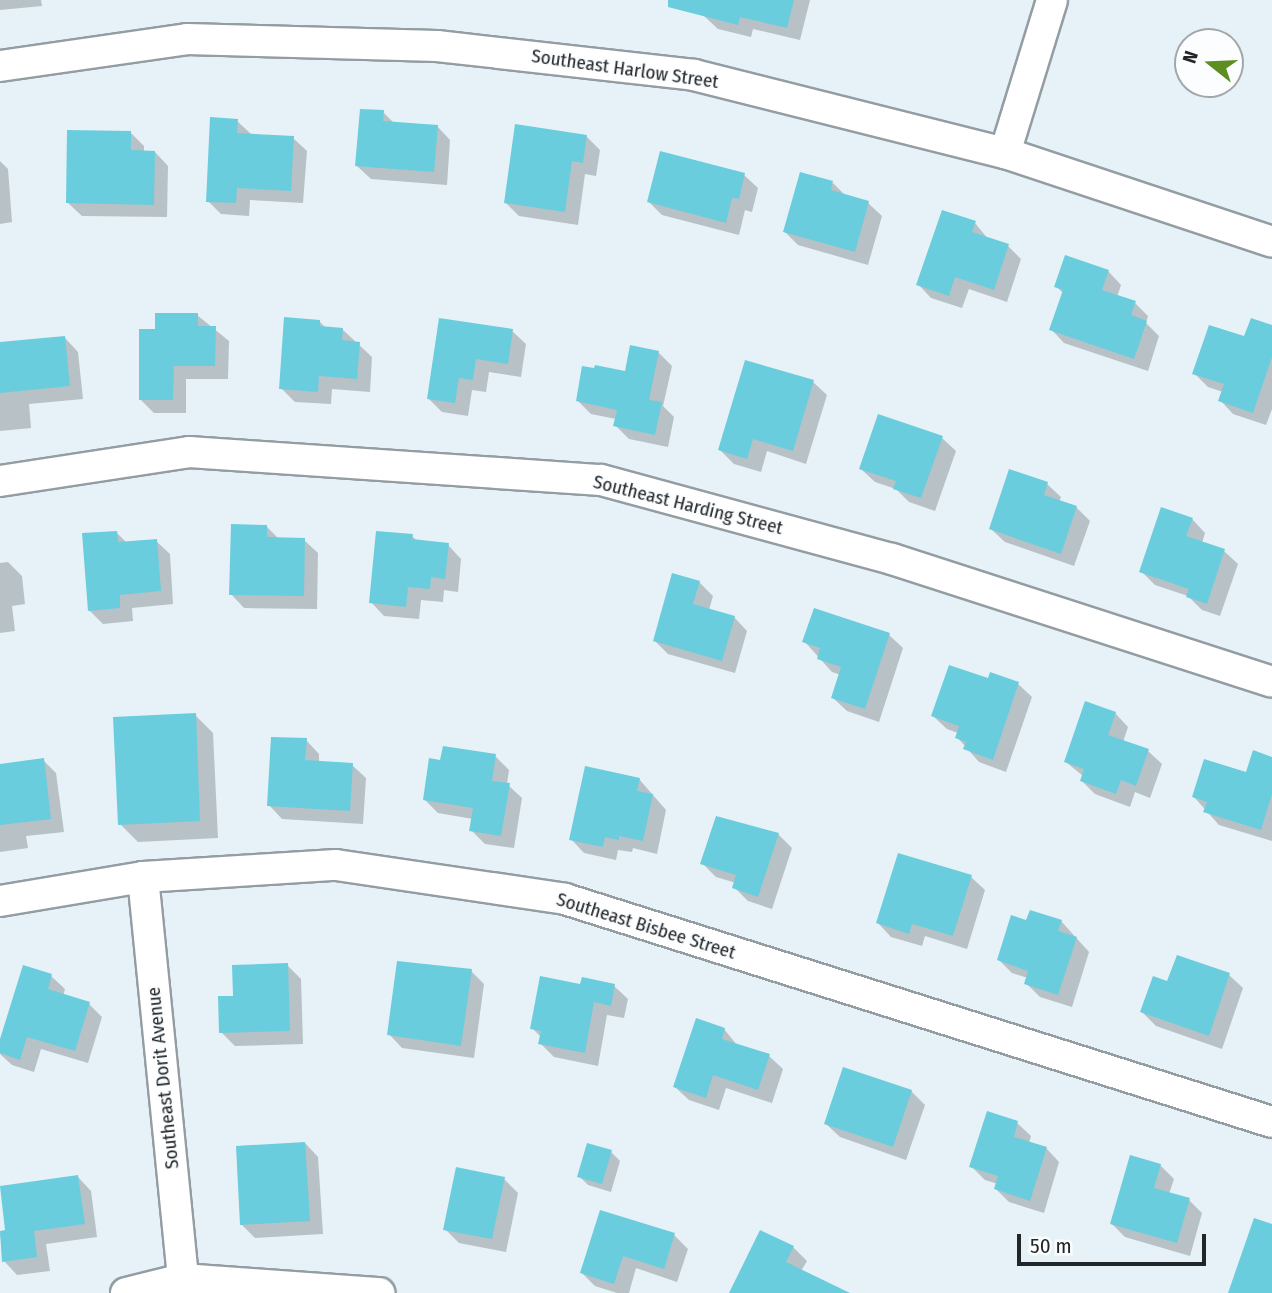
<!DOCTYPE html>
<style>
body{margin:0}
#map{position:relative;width:1272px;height:1293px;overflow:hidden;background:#e6f2f7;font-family:"Fira Sans Condensed",sans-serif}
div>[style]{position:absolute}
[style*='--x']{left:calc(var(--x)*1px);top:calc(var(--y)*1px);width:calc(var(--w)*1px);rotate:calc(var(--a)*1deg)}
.shadow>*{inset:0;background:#0003}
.building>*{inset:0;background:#6acddd}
.roads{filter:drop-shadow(2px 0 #939da2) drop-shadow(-2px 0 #939da2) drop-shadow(0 2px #939da2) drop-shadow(0 -2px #939da2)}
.minor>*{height:30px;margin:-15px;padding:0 15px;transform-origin:15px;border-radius:15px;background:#fff}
span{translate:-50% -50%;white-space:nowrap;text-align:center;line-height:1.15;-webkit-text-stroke:5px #fbfdfe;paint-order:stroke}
.street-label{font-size:19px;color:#222628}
.north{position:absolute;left:1174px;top:28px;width:70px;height:70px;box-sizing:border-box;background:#fbfdfe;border:2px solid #a4a7a8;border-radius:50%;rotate:288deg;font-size:19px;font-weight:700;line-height:28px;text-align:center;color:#222628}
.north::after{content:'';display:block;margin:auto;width:24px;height:32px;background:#5e8d21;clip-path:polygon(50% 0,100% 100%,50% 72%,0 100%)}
.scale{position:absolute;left:1017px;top:1234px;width:189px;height:32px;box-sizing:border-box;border:4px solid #222628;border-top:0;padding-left:9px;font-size:21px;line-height:24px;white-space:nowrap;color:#222628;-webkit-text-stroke:5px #fbfdfe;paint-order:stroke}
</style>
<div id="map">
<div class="shadow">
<i style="clip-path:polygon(0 0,41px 0,42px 6px,0 10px)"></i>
<i style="clip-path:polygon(708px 0,810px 0,800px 40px,753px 29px,751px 37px,718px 29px,704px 16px)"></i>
<i style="clip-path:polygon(383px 112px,394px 123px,437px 126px,450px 140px,447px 185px,371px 179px,357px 166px)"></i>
<i style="clip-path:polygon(237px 121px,251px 134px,293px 138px,307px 151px,303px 203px,250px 200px,249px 216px,221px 214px,208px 201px)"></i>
<i style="clip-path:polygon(131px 133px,144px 146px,144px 152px,155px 152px,168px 166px,167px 217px,82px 216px,68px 203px)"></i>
<i style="clip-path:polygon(586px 136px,600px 150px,596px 176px,585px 174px,578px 225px,519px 216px,505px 202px)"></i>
<i style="clip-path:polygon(0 161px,8px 169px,12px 222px,0 224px)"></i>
<i style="clip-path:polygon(744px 175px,758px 188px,752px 212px,745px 210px,739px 235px,662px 215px,649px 202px)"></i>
<i style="clip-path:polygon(833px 183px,846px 196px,868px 203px,882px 216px,868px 265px,798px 245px,785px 232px)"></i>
<i style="clip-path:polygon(975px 223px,988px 239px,1008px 246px,1021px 259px,1007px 302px,969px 289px,962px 308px,931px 298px,918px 284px)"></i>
<i style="clip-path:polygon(1108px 271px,1121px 285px,1117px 297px,1135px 303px,1148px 316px,1146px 323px,1159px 336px,1148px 371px,1064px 343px,1051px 329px,1063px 293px,1056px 286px)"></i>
<i style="clip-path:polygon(197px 315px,229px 341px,228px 379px,186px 379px,186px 413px,154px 413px,141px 400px,157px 330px)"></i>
<i style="clip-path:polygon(441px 320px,512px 331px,526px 344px,521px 377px,489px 372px,486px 392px,472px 390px,468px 416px,442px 412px,429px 399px)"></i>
<i style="clip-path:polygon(319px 321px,326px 328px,342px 329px,372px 357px,370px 392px,332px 389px,331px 404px,295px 402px,281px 388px)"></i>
<i style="clip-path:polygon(1272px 327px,1272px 409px,1266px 425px,1233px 414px,1220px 400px,1223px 392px,1208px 387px,1194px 373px,1245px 339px)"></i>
<i style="clip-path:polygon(65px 338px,78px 352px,83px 399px,29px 404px,31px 428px,0 431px,0 344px)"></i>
<i style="clip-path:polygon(658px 352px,672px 366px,663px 406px,674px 417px,668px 447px,629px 439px,615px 425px,616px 419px,591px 414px,577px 400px)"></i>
<i style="clip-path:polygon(813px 382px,827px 395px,806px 464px,767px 451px,761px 472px,734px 464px,720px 450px)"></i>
<i style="clip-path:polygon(942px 438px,956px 451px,935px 511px,909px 502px,896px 489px,875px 482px,861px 469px)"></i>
<i style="clip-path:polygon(1047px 484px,1061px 497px,1059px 502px,1076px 507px,1090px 521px,1074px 566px,1005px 542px,991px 529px)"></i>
<i style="clip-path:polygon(1192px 519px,1205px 533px,1202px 543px,1224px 551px,1238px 564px,1220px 616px,1202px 610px,1188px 596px,1155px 585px,1141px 571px)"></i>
<i style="clip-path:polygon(266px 526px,279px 539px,304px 540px,318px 553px,317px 609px,244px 608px,231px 594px)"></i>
<i style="clip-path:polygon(117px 533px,127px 543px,156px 541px,170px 554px,173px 604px,132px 608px,133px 621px,103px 624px,89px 610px)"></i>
<i style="clip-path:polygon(412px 536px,418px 542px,448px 545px,461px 559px,458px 592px,444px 590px,443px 602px,421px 600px,419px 619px,384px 616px,371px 602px)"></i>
<i style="clip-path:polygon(8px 562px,22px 576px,25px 604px,12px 606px,15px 631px,0 633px,0 563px)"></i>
<i style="clip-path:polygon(699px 582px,713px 596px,709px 610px,734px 617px,747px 631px,735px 673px,668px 654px,655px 641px)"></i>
<i style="clip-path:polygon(815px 610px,889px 635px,903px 648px,879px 722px,847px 711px,833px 698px,841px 675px,832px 672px,804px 641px)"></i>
<i style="clip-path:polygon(989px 680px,1018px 684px,1032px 697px,1006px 772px,979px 762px,957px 737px,958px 733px,947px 729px,933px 716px)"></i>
<i style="clip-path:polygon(1115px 713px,1128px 727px,1123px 742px,1148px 751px,1162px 764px,1150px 798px,1135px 792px,1130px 807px,1095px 794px,1082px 781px,1083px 776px,1066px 762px)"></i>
<i style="clip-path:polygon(195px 715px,213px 733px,218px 838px,138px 842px,120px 824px)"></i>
<i style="clip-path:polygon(306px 740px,319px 754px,319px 763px,352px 765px,366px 778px,363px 824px,282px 819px,269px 805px)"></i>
<i style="clip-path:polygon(495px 756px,509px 770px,507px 784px,522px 798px,514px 848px,485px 844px,471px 830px,473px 819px,438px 813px,425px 800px,442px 762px)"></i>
<i style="clip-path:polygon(1272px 758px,1272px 841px,1219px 825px,1194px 797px,1247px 774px)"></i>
<i style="clip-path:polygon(43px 760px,56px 773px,64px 832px,26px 836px,28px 848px,0 852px,0 765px)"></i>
<i style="clip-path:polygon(639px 779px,666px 810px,657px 854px,633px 848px,632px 852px,618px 850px,616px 860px,584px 853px,571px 839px)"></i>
<i style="clip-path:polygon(778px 834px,792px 848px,772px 909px,748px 901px,734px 887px,736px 883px,716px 877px,702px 863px)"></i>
<i style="clip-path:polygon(971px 877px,985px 890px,967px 949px,925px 936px,922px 946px,891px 937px,878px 923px)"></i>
<i style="clip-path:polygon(1061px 921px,1089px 952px,1072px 1007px,1040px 997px,1026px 983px,1028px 978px,1012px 973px,999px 960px,1027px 922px)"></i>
<i style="clip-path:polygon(287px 965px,301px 979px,303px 1044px,235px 1046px,221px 1032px,235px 997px)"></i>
<i style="clip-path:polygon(471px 971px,484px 984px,474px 1058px,402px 1048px,389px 1034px)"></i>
<i style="clip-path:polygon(1229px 975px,1243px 988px,1222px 1049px,1156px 1026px,1142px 1012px)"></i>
<i style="clip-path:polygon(51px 976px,65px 989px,63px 996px,89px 1004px,102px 1017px,88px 1063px,41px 1049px,34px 1072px,12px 1065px,0 1054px,0 1045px)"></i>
<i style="clip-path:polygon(582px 986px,614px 986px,628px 999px,624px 1018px,607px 1015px,598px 1066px,554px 1057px,540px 1043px,541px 1037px,532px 1028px)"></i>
<i style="clip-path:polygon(724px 1029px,737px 1045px,769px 1056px,783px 1069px,772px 1103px,726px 1088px,719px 1110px,689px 1100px,675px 1087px)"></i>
<i style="clip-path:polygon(911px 1091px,925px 1105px,906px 1160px,840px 1137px,826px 1124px)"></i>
<i style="clip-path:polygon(1017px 1123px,1031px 1136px,1029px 1143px,1046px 1148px,1059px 1162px,1044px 1213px,1009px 1202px,996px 1189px,998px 1184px,985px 1180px,971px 1166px)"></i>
<i style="clip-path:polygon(305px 1143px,318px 1157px,323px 1234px,255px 1238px,241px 1224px)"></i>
<i style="clip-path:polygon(611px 1152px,620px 1161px,611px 1192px,588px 1185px,579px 1176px)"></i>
<i style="clip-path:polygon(1160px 1165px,1174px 1179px,1169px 1194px,1189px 1200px,1202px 1213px,1190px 1256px,1125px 1237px,1112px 1224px)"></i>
<i style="clip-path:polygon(78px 1177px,91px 1191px,97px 1237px,46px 1244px,50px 1271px,17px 1275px,4px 1261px,0 1233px,7px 1232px)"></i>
<i style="clip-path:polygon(504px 1179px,518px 1193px,506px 1252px,459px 1243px,445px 1229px)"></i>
<i style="clip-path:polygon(674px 1235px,688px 1249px,677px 1282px,636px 1268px,629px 1293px,617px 1293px,595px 1286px,582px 1273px)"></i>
<i style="clip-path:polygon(793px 1247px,807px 1261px,801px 1271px,842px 1293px,731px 1293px)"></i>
</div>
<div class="building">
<i style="clip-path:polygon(668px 0,794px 0,787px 28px,740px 17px,738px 25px,668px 7px)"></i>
<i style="clip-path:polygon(360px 109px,384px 110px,383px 121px,438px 125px,434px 172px,355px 166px)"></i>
<i style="clip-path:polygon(210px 117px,238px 119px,237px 133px,294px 136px,291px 191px,237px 188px,236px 203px,206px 202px)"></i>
<i style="clip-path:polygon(515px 124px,587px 135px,583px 163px,572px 161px,565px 212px,504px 203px)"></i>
<i style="clip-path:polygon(67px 130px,131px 131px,131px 150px,155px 151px,154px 205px,66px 203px)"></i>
<i style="clip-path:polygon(660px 151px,745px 173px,739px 199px,732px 198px,726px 223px,647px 202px)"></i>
<i style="clip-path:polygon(800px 172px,833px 181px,831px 190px,869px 201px,855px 252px,783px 232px)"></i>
<i style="clip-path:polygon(942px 210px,976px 221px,972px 232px,1009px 244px,994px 290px,955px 277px,949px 296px,916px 285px)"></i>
<i style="clip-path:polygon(1065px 255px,1109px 270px,1102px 290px,1136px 301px,1131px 315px,1147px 321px,1134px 359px,1049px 330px,1063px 290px,1054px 287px)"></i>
<i style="clip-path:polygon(155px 313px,198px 313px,198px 326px,216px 326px,215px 366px,174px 366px,173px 400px,139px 400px,139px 329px,155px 329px)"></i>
<i style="clip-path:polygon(284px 317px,320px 320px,320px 326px,343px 328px,342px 340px,360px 342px,357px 379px,319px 376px,318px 392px,279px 389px)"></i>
<i style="clip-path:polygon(439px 318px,513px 329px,508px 364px,476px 359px,473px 380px,459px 378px,455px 403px,427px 399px)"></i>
<i style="clip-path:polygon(1251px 318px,1272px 325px,1272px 357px,1253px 413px,1218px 401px,1224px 384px,1192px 374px,1209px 325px,1244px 336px)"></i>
<i style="clip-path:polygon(65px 336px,70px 386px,0 393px,0 342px)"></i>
<i style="clip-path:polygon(630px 345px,659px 351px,649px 400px,662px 402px,655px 435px,613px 426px,617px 410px,576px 401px,582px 366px,594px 368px,595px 365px,625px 371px)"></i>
<i style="clip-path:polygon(745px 360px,814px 380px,793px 451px,753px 439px,747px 459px,718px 450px)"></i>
<i style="clip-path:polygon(878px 414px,943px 436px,921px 498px,893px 489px,896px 481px,859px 469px)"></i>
<i style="clip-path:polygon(1009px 469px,1048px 482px,1044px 495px,1077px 506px,1061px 554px,989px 529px)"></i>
<i style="clip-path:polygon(1161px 507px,1193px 518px,1186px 536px,1225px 549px,1207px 604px,1186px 597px,1189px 589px,1139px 572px)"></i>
<i style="clip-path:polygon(231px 524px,267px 525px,267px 537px,305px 538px,304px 596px,229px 595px)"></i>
<i style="clip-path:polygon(117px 531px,118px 542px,157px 539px,161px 591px,120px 595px,120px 608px,88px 611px,82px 533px)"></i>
<i style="clip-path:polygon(376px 531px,413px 534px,412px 539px,449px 543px,445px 579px,431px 577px,430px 589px,408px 587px,406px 607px,369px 603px)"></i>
<i style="clip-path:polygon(672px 573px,700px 581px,693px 604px,735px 616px,722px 661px,653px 641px)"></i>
<i style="clip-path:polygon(814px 608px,890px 633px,865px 709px,831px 698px,841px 667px,817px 659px,820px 648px,802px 642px)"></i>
<i style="clip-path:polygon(949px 665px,988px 678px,990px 672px,1019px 682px,993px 760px,963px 749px,966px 742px,955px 738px,959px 726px,931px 716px)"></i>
<i style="clip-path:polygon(1085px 701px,1116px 712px,1108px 735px,1149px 749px,1136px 786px,1121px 780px,1116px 794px,1080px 781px,1084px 769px,1064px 762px)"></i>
<i style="clip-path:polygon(196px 713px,200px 821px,118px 825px,113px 717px)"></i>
<i style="clip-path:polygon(271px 737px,307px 738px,305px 760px,353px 763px,350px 811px,267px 806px)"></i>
<i style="clip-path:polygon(443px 746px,496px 754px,492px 781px,510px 783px,501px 836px,469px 831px,473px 808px,423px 800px,429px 758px,440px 760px)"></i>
<i style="clip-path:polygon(1253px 750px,1272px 757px,1272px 794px,1261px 830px,1203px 812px,1207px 802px,1192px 797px,1204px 759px,1246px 772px)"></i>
<i style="clip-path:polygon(44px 758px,51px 819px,0 825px,0 764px)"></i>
<i style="clip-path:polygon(585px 766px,640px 778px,637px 791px,653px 794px,643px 841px,619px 836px,619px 840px,605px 837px,603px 847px,569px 840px)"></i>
<i style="clip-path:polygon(716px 816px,779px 833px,758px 897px,732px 888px,736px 875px,700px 864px)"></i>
<i style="clip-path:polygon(898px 853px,972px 875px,953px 936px,912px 924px,909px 934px,876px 923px)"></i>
<i style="clip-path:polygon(1030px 910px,1062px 920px,1058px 931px,1077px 937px,1058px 995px,1024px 984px,1028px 971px,997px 960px,1011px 915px,1026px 920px)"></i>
<i style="clip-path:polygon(1177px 955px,1230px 973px,1209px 1036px,1140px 1012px,1153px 976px,1167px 981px)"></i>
<i style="clip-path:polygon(397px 961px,472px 969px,461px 1046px,387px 1035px)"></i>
<i style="clip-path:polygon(288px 963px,290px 1031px,219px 1033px,218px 996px,233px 996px,232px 965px)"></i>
<i style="clip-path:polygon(23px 965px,52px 974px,48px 989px,90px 1002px,75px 1051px,27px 1037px,20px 1060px,0 1053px,0 1039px)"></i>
<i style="clip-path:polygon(540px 976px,580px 984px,582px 977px,615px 984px,611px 1006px,594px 1002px,585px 1053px,538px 1044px,541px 1031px,530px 1029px)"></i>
<i style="clip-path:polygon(696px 1018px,725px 1028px,722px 1039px,770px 1054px,758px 1090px,713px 1075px,706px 1098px,673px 1087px)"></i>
<i style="clip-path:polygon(843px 1067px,912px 1090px,893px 1147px,824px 1124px)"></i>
<i style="clip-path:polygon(987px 1111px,1018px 1121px,1014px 1137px,1047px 1147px,1030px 1201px,994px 1189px,998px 1176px,969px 1167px)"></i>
<i style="clip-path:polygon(305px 1142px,310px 1221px,240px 1225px,236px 1146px)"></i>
<i style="clip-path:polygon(587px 1143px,612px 1150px,602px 1184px,577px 1177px)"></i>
<i style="clip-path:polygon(1130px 1155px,1161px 1164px,1154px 1188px,1190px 1198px,1177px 1243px,1110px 1224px)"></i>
<i style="clip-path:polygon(456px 1167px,505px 1177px,492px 1239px,443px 1230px)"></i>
<i style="clip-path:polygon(78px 1175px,85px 1224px,34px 1231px,37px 1257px,2px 1262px,0 1231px,5px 1230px,0 1186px)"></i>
<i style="clip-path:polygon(600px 1210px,675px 1233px,664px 1269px,623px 1256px,614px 1284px,580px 1273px)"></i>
<i style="clip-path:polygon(1254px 1218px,1272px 1224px,1272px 1293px,1228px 1293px)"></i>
<i style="clip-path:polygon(760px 1230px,794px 1246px,786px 1262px,850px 1293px,729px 1293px)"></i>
</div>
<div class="roads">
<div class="minor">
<i style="--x:0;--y:66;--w:189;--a:-8.2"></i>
<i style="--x:187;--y:39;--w:250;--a:1.6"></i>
<i style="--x:437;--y:46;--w:259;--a:6.4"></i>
<i style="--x:694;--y:75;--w:321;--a:14.1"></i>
<i style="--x:1005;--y:153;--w:281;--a:18.4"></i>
<i style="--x:1005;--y:153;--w:160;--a:-72.9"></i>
<i style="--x:0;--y:481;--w:191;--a:-8.7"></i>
<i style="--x:189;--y:452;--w:413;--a:3.9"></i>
<i style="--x:601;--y:480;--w:302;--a:15.2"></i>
<i style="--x:892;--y:559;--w:399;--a:17.9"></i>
<i style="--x:143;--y:877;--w:404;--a:84.3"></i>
<i style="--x:0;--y:901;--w:145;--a:-9.5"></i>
<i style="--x:143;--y:877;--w:193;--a:-3.6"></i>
<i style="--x:336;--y:865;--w:232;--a:8.4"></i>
<i style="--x:565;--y:899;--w:741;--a:17.51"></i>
<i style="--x:126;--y:1293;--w:59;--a:-13.8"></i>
<i style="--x:183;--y:1279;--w:197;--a:4.1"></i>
</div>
</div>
<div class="street-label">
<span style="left:625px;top:69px;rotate:8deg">Southeast Harlow Street</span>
<span style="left:688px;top:505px;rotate:14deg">Southeast Harding Street</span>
<span style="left:646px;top:926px;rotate:17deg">Southeast Bisbee Street</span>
<span style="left:163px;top:1078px;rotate:-96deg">Southeast Dorit Avenue</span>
</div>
<div class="north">N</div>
<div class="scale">50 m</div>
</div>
